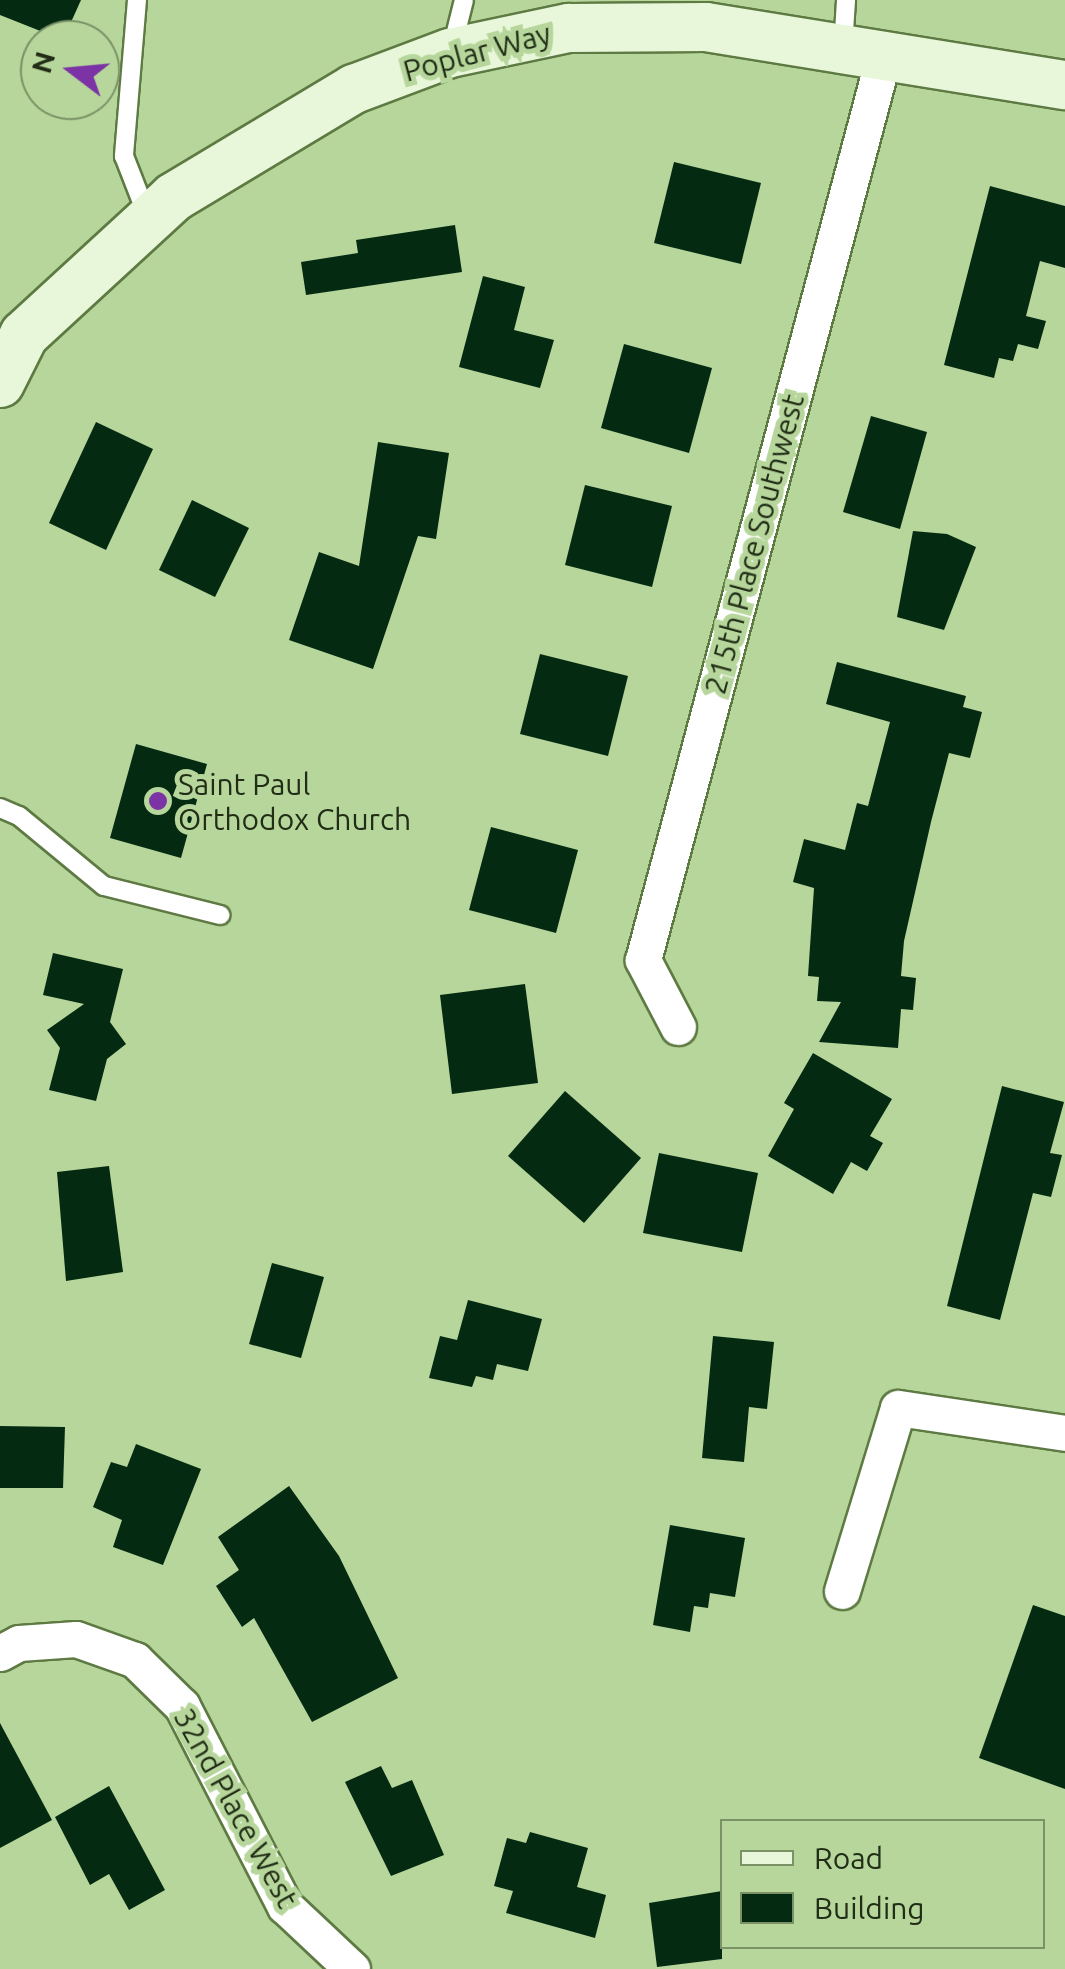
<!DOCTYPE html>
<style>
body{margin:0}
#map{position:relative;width:1065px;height:1969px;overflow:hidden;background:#b6d69b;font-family:Ubuntu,sans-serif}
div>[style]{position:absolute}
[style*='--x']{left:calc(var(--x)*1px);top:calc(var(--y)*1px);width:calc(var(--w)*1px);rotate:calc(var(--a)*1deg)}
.building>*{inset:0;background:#052a12}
.roads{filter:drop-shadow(2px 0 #5e7a43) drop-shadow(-2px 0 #5e7a43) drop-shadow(0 2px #5e7a43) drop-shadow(0 -2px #5e7a43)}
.service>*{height:18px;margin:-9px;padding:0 9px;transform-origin:9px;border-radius:9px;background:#fff}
.minor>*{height:35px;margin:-17.5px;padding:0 17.5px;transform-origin:17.5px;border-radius:17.5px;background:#fff}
.secondary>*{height:48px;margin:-24px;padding:0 24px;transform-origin:24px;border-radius:24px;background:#e8f7da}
.dots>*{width:28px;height:28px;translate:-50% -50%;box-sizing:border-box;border:5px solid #b6d69b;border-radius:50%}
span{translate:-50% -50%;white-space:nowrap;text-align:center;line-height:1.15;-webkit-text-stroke:10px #b6d69b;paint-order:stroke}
.street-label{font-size:30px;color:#212d16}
.poi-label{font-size:30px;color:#212d16}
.left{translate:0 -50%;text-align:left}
.legend{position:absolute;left:720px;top:1819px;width:325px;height:130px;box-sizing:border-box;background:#b6d69b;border:2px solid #7a9266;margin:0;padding:12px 18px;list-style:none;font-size:30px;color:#212d16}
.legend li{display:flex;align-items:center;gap:20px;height:50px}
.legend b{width:50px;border:2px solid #7a9266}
.north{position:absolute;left:20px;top:20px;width:100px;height:100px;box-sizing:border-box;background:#b6d69b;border:2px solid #7a9266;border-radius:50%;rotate:286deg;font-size:28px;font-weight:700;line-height:40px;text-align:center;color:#212d16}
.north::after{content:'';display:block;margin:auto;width:35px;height:45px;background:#7c33a5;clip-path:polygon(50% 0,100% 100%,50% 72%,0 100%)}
</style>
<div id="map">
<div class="building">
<i style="clip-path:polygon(0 0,81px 0,63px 40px,0 15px)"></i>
<i style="clip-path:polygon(674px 162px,761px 183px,741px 264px,654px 243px)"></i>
<i style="clip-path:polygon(990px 186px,1065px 206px,1065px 268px,1040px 261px,1026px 316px,1046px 321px,1038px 349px,1018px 344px,1013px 361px,999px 358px,994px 378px,944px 365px)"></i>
<i style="clip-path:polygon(455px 225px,462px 272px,306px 295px,301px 262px,358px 253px,356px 240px)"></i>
<i style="clip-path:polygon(483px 276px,525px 287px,514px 330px,554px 340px,540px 388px,459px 367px)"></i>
<i style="clip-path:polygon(624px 344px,712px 368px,689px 453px,601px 428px)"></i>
<i style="clip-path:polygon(871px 416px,927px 432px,900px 529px,843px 512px)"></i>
<i style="clip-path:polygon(96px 422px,153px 449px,106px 550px,49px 523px)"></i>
<i style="clip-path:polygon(378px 442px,449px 453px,436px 539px,418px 536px,373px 669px,289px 640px,319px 552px,359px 566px)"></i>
<i style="clip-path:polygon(585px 485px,672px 506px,652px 587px,565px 565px)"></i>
<i style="clip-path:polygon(192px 500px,249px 528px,215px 597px,159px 570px)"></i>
<i style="clip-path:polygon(913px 531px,947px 534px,976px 547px,944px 630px,897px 617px)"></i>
<i style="clip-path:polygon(540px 654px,628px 676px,608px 756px,520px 734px)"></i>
<i style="clip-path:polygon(837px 662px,966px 696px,963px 707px,982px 712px,970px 758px,949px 753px,931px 822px,904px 941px,901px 976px,916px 978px,913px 1010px,901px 1009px,898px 1048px,819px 1042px,841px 1002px,817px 1001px,819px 977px,808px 976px,814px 888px,793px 882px,804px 839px,845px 850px,857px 803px,868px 806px,890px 722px,826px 704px)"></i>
<i style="clip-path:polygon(136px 744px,207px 764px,181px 858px,110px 838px)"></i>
<i style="clip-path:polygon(491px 827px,578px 850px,556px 933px,469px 910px)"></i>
<i style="clip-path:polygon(53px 953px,123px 969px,110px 1022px,126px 1044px,107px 1059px,96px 1101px,49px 1090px,60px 1048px,47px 1030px,84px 1004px,43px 995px)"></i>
<i style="clip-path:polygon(525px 984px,538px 1083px,452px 1094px,440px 995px)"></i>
<i style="clip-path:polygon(813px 1053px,892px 1099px,870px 1136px,883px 1143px,867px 1171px,851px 1162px,833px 1194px,768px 1156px,794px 1109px,784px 1103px)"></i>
<i style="clip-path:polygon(1002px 1086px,1064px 1102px,1050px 1153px,1062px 1155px,1051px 1197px,1033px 1193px,1000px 1320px,947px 1306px)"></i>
<i style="clip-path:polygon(565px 1091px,641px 1158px,584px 1223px,508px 1156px)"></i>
<i style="clip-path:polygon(659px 1153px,758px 1173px,742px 1252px,643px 1233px)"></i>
<i style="clip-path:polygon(109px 1166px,123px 1272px,66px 1281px,57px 1172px)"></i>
<i style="clip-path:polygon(272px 1263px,324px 1277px,301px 1358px,249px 1344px)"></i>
<i style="clip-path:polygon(468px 1300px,542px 1319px,528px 1371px,497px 1364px,493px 1380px,476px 1376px,472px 1387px,429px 1378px,440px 1336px,457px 1340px)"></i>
<i style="clip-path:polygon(713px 1336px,774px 1342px,767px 1409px,749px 1407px,744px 1462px,702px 1458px)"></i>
<i style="clip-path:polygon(0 1426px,65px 1427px,63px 1488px,0 1488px)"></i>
<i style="clip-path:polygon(136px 1444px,201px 1469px,163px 1565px,113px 1547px,122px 1520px,93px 1507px,111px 1462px,127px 1467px)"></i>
<i style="clip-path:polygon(289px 1486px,339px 1556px,398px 1678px,312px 1722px,254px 1618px,242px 1627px,216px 1586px,239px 1570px,218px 1537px)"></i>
<i style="clip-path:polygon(670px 1525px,745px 1538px,735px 1597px,710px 1593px,708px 1608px,694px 1606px,690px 1632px,653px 1625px)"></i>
<i style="clip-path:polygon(1033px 1605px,1065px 1616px,1065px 1789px,979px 1758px)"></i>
<i style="clip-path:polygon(0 1723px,52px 1820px,0 1848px)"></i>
<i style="clip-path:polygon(381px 1766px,392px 1788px,412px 1780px,444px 1855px,391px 1876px,345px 1782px)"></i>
<i style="clip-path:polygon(109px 1786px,165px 1890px,129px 1910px,109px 1874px,90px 1885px,55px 1817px)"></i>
<i style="clip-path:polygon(530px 1832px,588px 1848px,577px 1887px,606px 1895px,595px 1938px,506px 1913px,513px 1891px,494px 1886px,507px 1838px,526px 1843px)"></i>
<i style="clip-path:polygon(722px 1891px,722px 1959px,657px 1967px,649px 1903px)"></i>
</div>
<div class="roads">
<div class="service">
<i style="--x:137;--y:0;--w:157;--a:94.8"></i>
<i style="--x:124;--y:156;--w:63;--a:68.7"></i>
<i style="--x:843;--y:47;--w:47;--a:-86.3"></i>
<i style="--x:452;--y:48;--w:49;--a:-76"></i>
<i style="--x:0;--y:808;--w:21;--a:23"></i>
<i style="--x:19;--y:816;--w:110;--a:39.5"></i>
<i style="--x:104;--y:886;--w:120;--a:14"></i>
</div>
<div class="minor">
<i style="--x:678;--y:1027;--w:76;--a:-117.6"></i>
<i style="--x:643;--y:960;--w:937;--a:-75.09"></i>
<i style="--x:842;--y:1591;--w:191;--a:-73"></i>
<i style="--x:898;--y:1408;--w:169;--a:8.5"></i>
<i style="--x:0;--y:1653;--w:21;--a:-28"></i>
<i style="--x:19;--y:1643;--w:57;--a:-4"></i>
<i style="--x:76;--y:1639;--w:63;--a:19.6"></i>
<i style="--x:135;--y:1660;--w:66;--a:44.4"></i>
<i style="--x:182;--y:1706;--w:225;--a:62.8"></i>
<i style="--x:285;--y:1906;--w:92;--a:43.2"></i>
</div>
<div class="secondary">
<i style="--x:0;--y:383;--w:54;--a:-63.4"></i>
<i style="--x:24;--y:335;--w:204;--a:-42.6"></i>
<i style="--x:174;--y:197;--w:210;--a:-31"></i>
<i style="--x:354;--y:89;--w:103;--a:-20.6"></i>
<i style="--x:450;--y:53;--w:122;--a:-11.9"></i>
<i style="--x:569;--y:28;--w:137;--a:-0.4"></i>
<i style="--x:706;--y:27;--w:364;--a:9.2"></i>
</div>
</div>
<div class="dots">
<i style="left:158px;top:801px;background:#7c33a5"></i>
</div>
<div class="street-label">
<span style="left:477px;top:52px;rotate:-15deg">Poplar Way</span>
<span style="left:754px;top:544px;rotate:-75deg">215th Place Southwest</span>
<span style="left:236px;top:1808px;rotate:61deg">32nd Place West</span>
</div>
<div class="poi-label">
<span class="left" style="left:178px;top:801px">Saint Paul<br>Orthodox Church</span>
</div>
<ul class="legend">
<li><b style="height:12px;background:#e8f7da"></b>Road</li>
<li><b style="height:28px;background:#052a12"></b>Building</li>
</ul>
<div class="north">N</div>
</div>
